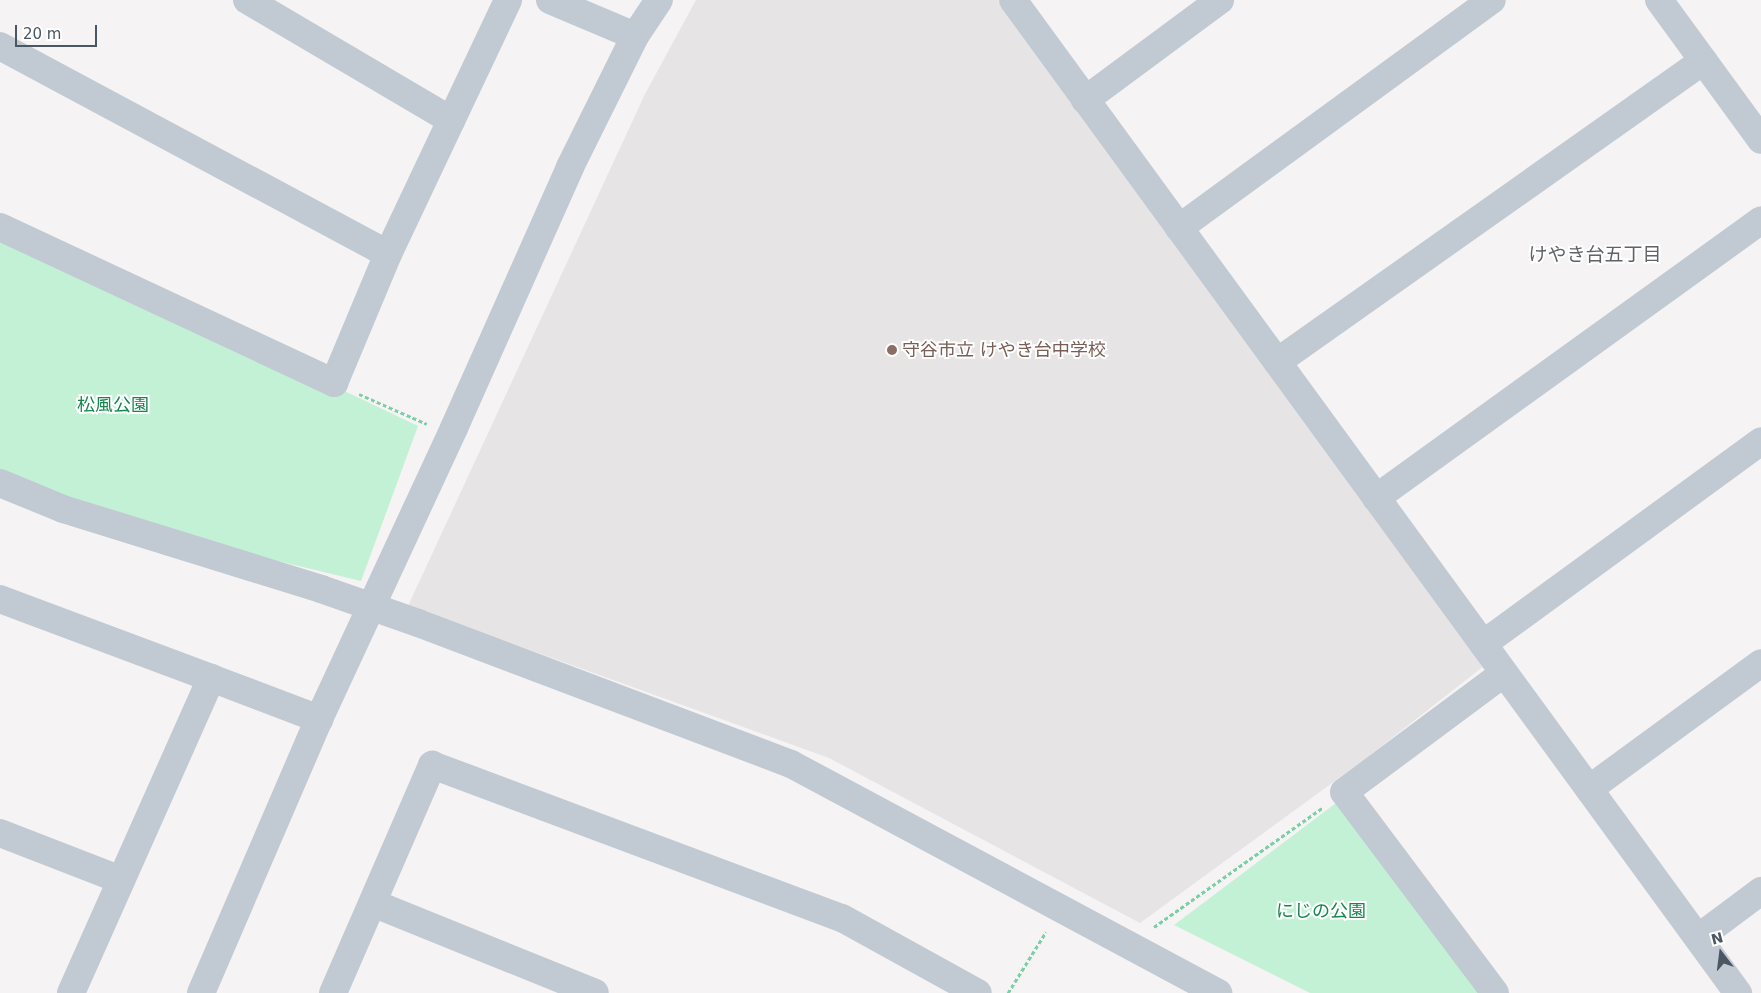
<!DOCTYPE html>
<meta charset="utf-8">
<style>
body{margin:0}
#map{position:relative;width:1761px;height:993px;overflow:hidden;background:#f5f3f3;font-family:"DejaVu Sans","Noto Sans JP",sans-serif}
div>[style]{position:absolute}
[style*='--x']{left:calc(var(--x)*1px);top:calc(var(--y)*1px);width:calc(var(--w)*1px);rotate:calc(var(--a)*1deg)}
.education>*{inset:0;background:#e6e4e5}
.green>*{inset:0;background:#c3f1d5}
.path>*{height:3px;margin-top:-1.5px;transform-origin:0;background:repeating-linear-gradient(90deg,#7ad0a6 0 4px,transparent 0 6.5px)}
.minor>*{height:28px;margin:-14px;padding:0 14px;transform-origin:14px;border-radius:14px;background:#c1cad2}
.minor-bridge>*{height:28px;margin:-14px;padding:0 14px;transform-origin:14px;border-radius:14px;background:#c1cad2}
.dots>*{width:14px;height:14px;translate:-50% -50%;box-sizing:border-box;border:2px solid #fff;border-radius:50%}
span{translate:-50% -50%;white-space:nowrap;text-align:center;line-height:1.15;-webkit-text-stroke:4px #fff;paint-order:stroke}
.education-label{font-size:18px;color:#785e54}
.left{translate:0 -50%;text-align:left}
.park-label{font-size:18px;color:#17864f}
.neighbourhood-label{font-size:19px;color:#5f6368}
.north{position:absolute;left:1696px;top:928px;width:50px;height:50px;-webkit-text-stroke:4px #fff;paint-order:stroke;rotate:345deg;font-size:14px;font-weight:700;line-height:20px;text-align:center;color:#4a5661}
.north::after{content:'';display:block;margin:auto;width:18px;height:22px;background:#4a5661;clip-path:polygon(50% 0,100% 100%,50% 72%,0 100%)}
.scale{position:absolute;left:15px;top:25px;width:82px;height:22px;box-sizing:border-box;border:2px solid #4a5661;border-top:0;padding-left:6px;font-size:15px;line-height:18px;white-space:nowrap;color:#4a5661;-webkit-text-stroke:4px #fff;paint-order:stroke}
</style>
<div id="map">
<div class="education">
<i style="clip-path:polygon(696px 0,998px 0,1489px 662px,1369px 756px,1140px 923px,829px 758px,408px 606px,645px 94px)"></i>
</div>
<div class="green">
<i style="clip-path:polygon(0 227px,418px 426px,361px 581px,63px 509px,0 483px)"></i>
<i style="clip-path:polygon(1336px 803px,1480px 993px,1310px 993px,1174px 925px)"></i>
</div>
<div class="path">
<i style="--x:359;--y:394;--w:74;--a:23.8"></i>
<i style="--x:1154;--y:927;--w:206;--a:-35.3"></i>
<i style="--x:1008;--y:993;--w:72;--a:-58.1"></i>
</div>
<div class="minor">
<i style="--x:247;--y:0;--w:237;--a:30.5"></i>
<i style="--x:550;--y:0;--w:92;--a:23"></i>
<i style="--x:1013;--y:0;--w:1230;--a:53.87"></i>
<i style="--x:1659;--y:0;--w:173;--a:53.9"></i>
<i style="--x:0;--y:46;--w:440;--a:28.2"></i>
<i style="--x:1085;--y:100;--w:168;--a:-36.5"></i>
<i style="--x:0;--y:227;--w:369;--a:25"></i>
<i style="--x:334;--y:383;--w:140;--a:-67.3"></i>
<i style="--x:388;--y:254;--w:281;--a:-64.7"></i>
<i style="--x:1179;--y:228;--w:387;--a:-36.1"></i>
<i style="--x:1277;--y:362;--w:522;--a:-35.24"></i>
<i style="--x:0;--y:483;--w:68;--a:22.4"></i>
<i style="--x:63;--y:509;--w:270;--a:17.2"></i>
<i style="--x:1376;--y:498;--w:475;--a:-35.8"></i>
<i style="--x:0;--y:599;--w:225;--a:20.5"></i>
<i style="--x:418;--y:623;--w:399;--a:20.7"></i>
<i style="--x:791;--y:764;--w:485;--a:28.2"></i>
<i style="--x:1483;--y:644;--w:344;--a:-36.1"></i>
<i style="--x:1589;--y:789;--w:213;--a:-36.2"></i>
<i style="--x:0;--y:833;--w:130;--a:21.2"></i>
<i style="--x:375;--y:904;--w:237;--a:22"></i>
<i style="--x:1698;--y:938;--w:79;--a:-36.7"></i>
<i style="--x:71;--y:993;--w:345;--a:-66"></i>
<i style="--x:211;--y:678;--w:116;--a:20.8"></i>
<i style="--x:201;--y:993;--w:298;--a:-66.7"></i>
<i style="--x:319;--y:719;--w:321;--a:-65.1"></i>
<i style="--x:454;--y:428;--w:286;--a:-66"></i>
<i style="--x:570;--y:167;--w:146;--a:-63.6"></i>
<i style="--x:635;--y:36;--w:43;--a:-56.3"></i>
<i style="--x:333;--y:993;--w:249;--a:-66.5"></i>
<i style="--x:432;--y:765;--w:438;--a:20.5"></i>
<i style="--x:842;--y:918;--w:155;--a:28.9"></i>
<i style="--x:1495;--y:993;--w:251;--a:-126.9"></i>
<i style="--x:1344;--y:792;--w:199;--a:-36.6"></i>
</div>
<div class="minor-bridge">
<i style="--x:321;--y:589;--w:103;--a:19.3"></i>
</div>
<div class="dots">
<i style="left:892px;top:350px;background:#8d6e63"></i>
</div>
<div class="education-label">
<span class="left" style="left:902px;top:350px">守谷市立 けやき台中学校</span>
</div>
<div class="park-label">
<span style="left:113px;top:405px">松風公園</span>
<span style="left:1321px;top:911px">にじの公園</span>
</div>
<div class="neighbourhood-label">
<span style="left:1595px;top:255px">けやき台五丁目</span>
</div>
<div class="north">N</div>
<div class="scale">20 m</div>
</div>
